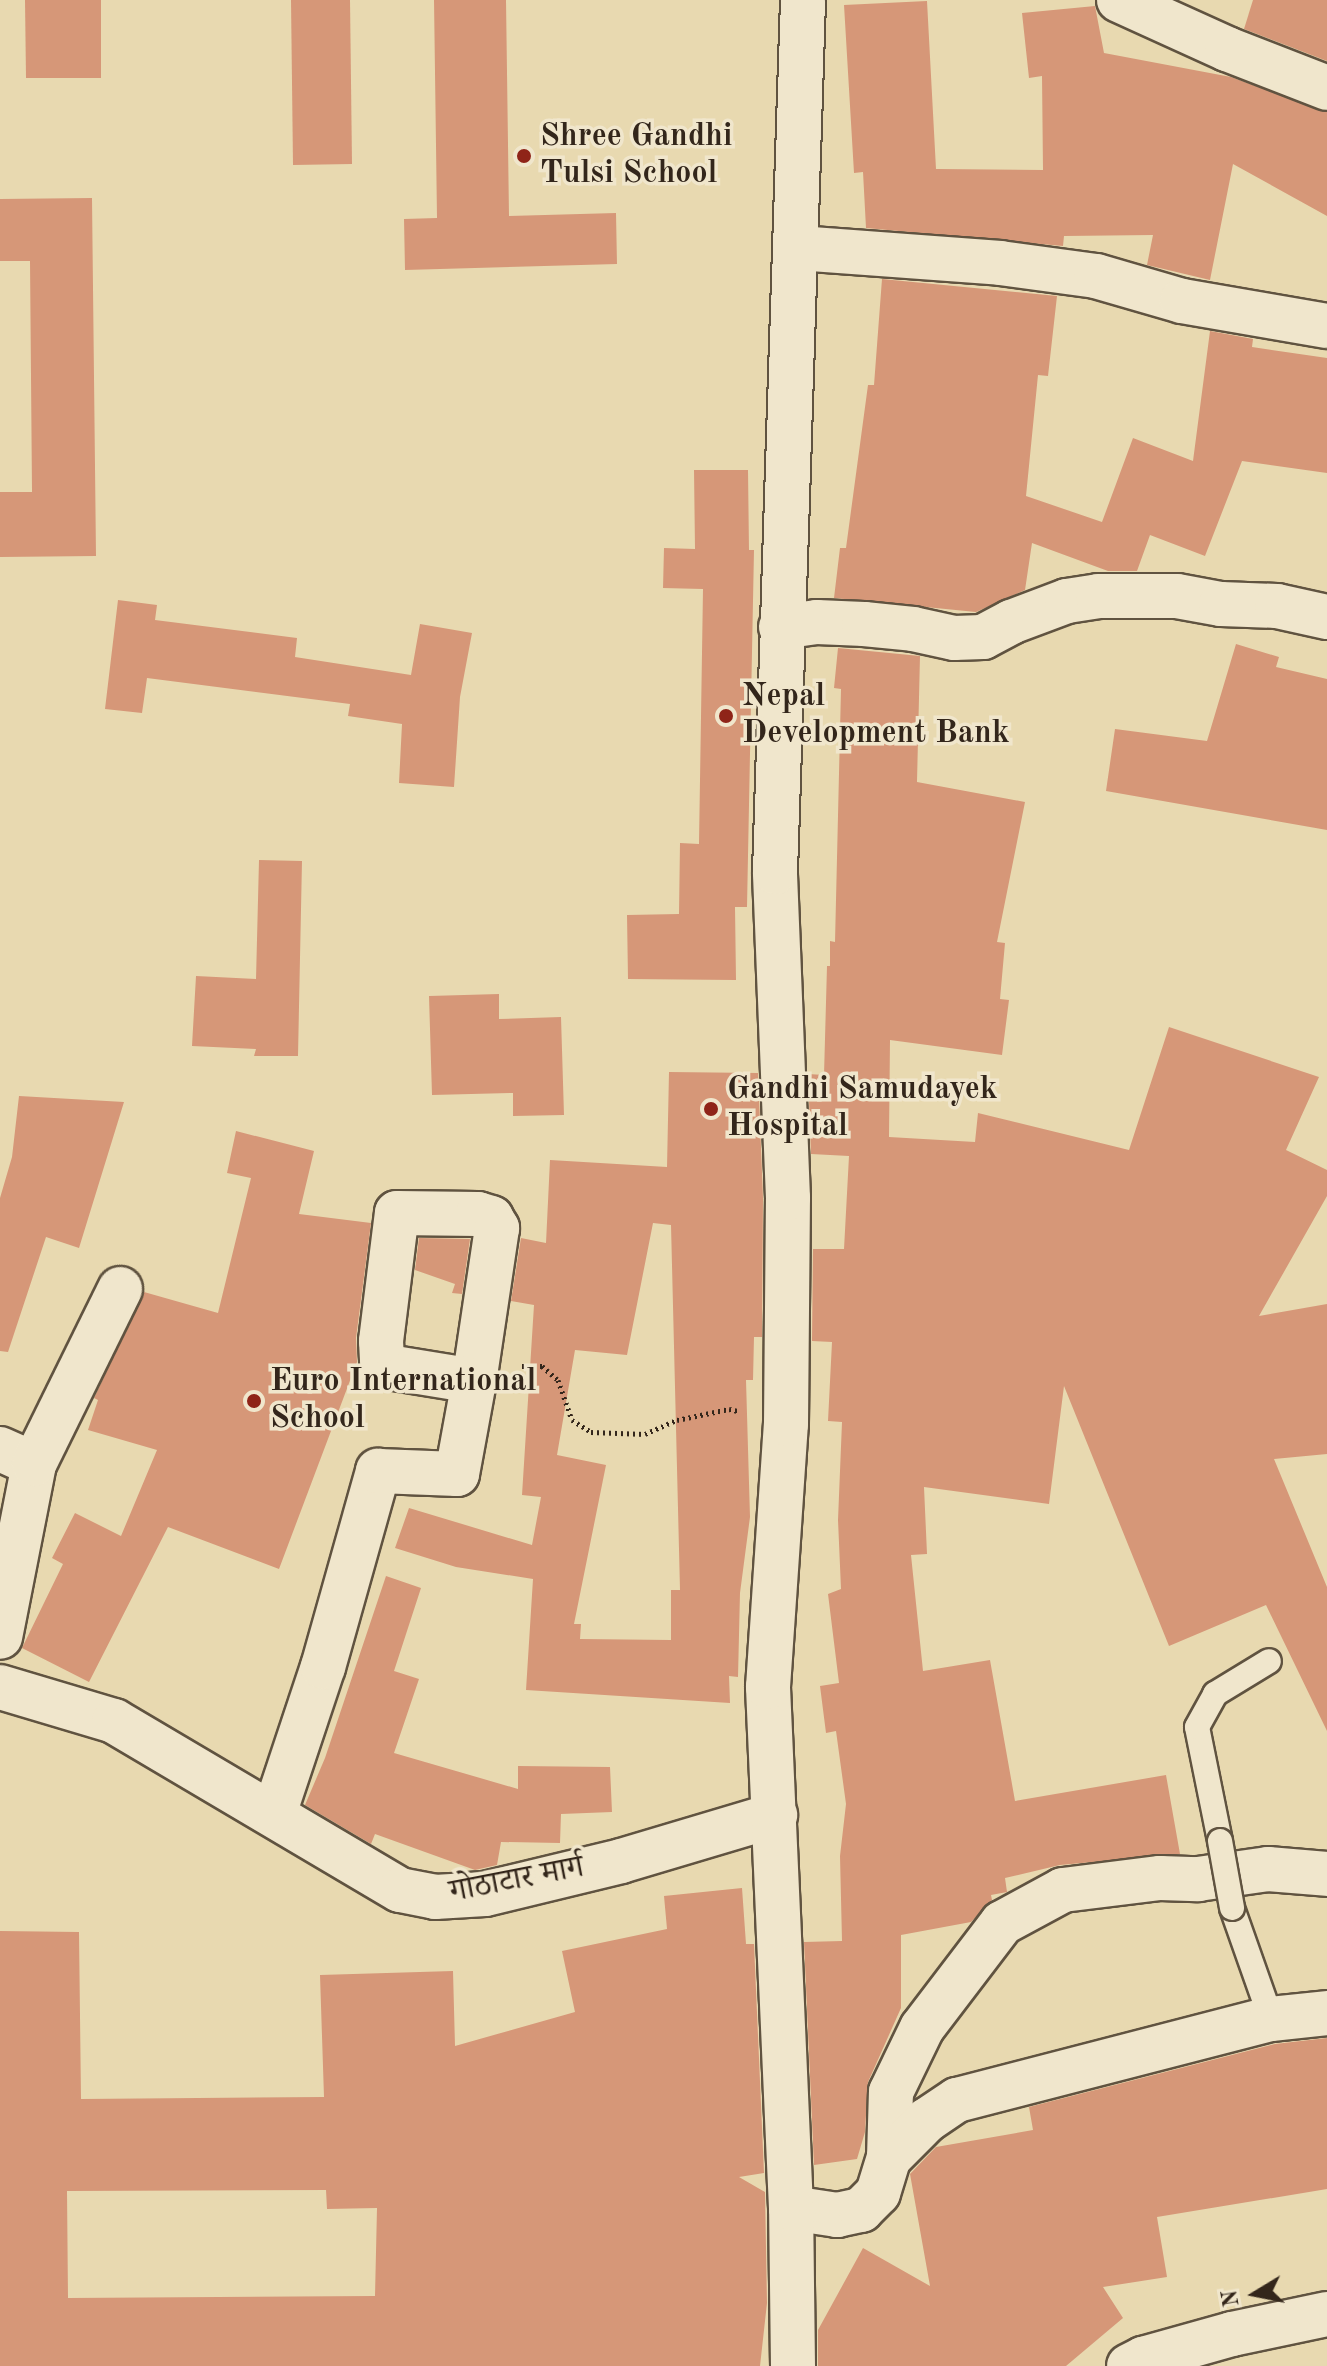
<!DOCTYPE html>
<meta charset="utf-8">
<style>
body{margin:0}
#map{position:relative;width:1327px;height:2366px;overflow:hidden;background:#e8d9b0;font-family:"Old Standard TT","Noto Serif Devanagari",serif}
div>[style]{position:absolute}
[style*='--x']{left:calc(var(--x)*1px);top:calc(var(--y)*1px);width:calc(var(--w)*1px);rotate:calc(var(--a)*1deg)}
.building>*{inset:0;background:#d69778}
.path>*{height:5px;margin-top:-2.5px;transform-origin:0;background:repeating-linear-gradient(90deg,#33261b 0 2px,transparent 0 6px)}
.roads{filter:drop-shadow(2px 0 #605340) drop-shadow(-2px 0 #605340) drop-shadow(0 2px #605340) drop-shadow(0 -2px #605340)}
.lane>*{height:24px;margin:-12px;padding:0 12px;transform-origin:12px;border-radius:12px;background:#f0e6cc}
.street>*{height:44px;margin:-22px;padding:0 22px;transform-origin:22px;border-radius:22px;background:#f0e6cc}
.secondary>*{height:44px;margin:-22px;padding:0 22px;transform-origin:22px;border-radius:22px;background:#f0e6cc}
.bridges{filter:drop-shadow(2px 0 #605340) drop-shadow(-2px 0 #605340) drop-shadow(0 2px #605340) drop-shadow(0 -2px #605340)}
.lane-bridge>*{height:24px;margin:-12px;padding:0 12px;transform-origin:12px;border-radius:12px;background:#f0e6cc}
.dots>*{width:22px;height:22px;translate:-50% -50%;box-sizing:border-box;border:4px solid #f0e6cc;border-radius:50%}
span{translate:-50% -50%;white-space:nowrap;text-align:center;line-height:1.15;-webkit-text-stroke:7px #f0e6cc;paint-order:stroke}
.poi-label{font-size:32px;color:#33261b;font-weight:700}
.left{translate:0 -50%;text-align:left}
.street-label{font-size:32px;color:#33261b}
.north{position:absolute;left:1215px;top:2254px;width:80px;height:80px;-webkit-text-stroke:6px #f0e6cc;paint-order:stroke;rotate:260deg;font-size:22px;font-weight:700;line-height:32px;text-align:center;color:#33261b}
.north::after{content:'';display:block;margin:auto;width:28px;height:36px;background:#33261b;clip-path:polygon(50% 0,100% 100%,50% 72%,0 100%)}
</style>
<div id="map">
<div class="building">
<i style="clip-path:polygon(25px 0,101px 0,101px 78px,26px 78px)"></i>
<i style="clip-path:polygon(291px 0,350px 0,352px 164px,293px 165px)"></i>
<i style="clip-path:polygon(434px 0,506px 0,509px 216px,616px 213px,617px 264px,405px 270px,404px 219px,437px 218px)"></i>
<i style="clip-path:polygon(1253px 0,1327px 0,1327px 61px,1244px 29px)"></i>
<i style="clip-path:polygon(927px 1px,936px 169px,1043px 170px,1042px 76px,1029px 78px,1022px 13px,1095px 6px,1104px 53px,1231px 77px,1327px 112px,1327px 216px,1233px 164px,1210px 280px,1147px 265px,1153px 235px,1064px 236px,1063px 246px,866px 228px,863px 172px,854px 173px,844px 5px)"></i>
<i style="clip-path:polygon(92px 198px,96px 556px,0 557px,0 492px,32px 492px,30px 261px,0 261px,0 199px)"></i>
<i style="clip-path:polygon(882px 279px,1057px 296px,1048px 376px,1038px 375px,1026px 496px,1102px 522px,1133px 438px,1193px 461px,1210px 331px,1253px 339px,1252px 347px,1327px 358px,1327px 473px,1242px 461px,1205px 556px,1150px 535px,1137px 571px,1108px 571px,1032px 543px,1025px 590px,976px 612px,834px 598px,840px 548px,846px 548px,868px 385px,874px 385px)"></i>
<i style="clip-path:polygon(694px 470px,748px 470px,749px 550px,754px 550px,747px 907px,735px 907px,736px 980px,628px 979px,627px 915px,679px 914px,680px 843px,699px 844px,703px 589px,663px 588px,664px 548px,695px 549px)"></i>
<i style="clip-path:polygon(118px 600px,157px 605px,155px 620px,297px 638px,295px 657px,411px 675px,420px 624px,472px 633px,460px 697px,454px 787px,399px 783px,402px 724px,348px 716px,350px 704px,147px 678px,142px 713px,105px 709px)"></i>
<i style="clip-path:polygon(1236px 644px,1279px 657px,1276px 667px,1327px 679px,1327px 830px,1106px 791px,1115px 729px,1207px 741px)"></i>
<i style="clip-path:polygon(838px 648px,920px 656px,917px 782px,1025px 802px,997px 942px,1005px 943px,1000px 999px,1009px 1000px,1002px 1055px,890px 1040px,889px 1137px,975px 1142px,978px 1113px,1129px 1150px,1169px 1027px,1319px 1077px,1286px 1150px,1327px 1170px,1327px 1196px,1259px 1316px,1327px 1304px,1327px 1454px,1274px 1459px,1327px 1587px,1327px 1731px,1266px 1605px,1169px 1646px,1064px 1386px,1049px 1504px,924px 1487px,927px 1554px,911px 1555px,923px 1671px,990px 1660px,1015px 1801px,1166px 1775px,1180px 1854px,1060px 1865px,1005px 1878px,1007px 1892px,991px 1895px,992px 1900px,971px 1922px,901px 1935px,901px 2008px,868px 2082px,865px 2132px,857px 2159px,814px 2165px,804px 1942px,842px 1941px,840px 1856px,846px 1804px,836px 1731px,826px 1733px,820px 1686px,839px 1683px,828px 1594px,841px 1589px,838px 1520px,842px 1422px,828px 1421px,832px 1342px,812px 1341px,813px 1249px,844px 1249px,849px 1156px,811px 1154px,808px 1074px,824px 1075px,827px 966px,830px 966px,830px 941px,835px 942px,841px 689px,834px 688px)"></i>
<i style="clip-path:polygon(259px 860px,302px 861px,298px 1056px,254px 1056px,256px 1049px,192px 1046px,196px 976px,256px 979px)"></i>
<i style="clip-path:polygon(499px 994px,499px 1019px,561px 1017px,564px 1115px,513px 1116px,513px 1093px,432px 1095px,429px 996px)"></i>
<i style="clip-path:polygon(evenodd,669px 1072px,758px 1073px,763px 1198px,762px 1337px,754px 1337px,753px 1380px,746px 1380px,750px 1517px,740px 1593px,738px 1677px,729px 1676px,730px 1703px,526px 1690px,533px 1579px,456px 1567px,395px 1548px,409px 1508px,532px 1545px,541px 1497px,522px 1495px,534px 1305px,511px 1301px,521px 1238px,546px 1243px,550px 1160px,667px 1167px,669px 1072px,653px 1223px,671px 1225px,680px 1590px,671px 1590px,671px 1640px,580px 1639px,581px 1624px,574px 1624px,606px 1465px,557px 1455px,575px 1350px,627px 1355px,653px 1223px)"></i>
<i style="clip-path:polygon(19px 1096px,124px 1102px,79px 1248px,46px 1237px,8px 1352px,0 1351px,0 1198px,12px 1157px)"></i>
<i style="clip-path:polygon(236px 1131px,314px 1151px,299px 1214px,371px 1223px,356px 1338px,357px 1362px,279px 1569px,168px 1527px,89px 1682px,22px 1648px,63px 1564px,52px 1558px,75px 1513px,121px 1536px,157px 1450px,88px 1430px,98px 1400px,94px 1398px,144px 1292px,218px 1313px,251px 1178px,227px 1173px)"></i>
<i style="clip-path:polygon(419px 1238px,470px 1239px,462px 1294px,452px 1293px,455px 1284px,415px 1270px)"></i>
<i style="clip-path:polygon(386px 1576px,421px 1588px,394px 1671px,419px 1679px,394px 1753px,518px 1789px,518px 1766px,610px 1767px,612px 1812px,561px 1814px,560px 1843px,501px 1842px,497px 1865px,475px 1870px,375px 1834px,371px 1844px,305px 1805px,325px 1758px)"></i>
<i style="clip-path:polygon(evenodd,742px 1888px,746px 1944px,754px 1944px,764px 2173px,739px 2177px,765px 2192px,767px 2303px,760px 2366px,0 2366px,0 1931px,79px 1932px,81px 2099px,324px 2097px,320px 1975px,453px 1971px,455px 2046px,575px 2012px,562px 1951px,667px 1929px,664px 1896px,742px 1888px,326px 2190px,327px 2209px,377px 2208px,375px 2296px,68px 2298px,67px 2191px,326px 2190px)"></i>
<i style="clip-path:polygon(1327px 2038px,1327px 2189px,1157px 2217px,1167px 2277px,1103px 2287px,1123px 2318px,1066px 2366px,818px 2366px,818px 2330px,863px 2248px,930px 2286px,910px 2174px,936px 2147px,1033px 2130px,1029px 2107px,1275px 2044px)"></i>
</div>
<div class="path">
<i style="--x:522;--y:1366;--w:20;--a:0"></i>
<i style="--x:542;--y:1366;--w:21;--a:41"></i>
<i style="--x:558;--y:1380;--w:42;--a:70.7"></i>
<i style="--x:572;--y:1420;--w:22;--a:32"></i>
<i style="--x:591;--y:1432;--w:54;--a:2.1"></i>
<i style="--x:645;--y:1434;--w:35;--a:-24"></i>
<i style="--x:677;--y:1420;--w:53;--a:-11.9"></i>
<i style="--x:729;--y:1409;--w:9;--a:13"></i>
</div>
<div class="roads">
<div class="lane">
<i style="--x:1220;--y:1841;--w:116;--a:-101.4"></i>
<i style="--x:1197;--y:1727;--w:38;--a:-61"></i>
<i style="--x:1215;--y:1694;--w:63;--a:-31.4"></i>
<i style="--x:1232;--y:1908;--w:118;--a:70.6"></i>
</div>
<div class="street">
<i style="--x:1119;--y:0;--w:119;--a:24.4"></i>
<i style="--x:1227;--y:49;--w:107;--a:21.3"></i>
<i style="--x:798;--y:248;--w:203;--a:4.2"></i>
<i style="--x:1000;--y:263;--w:97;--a:7.7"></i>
<i style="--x:1096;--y:276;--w:90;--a:16.2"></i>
<i style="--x:1182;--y:301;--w:147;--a:9.8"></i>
<i style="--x:781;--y:627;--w:36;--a:-8"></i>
<i style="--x:817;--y:622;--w:47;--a:2.4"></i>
<i style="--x:864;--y:624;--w:49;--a:5.8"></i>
<i style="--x:913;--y:629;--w:42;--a:12.4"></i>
<i style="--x:954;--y:638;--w:29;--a:-2"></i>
<i style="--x:983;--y:637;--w:32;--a:-28"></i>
<i style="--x:1011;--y:622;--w:60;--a:-20.6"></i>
<i style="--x:1067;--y:601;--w:31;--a:-9"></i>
<i style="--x:1098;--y:596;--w:79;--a:0"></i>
<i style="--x:1177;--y:596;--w:45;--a:10.3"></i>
<i style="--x:1221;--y:604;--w:56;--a:2"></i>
<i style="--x:1277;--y:606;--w:51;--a:12.4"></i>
<i style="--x:397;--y:1213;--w:81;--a:0.7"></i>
<i style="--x:478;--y:1214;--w:14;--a:17"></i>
<i style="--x:491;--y:1218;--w:12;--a:59"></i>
<i style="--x:497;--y:1228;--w:155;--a:98.5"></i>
<i style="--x:474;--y:1381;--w:87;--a:-170.8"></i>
<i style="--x:388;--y:1367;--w:9;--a:-131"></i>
<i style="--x:382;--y:1360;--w:19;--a:-93"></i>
<i style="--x:381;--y:1341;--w:129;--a:-82.9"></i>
<i style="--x:0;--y:1449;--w:37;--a:24"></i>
<i style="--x:34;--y:1464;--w:176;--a:101.1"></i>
<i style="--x:34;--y:1464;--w:195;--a:-63.8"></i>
<i style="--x:274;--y:1814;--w:155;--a:-71.6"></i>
<i style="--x:323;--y:1667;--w:204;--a:-74.3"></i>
<i style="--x:378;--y:1471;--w:79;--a:2.2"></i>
<i style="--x:457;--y:1474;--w:95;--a:-79.6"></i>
<i style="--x:889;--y:2158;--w:66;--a:-88.3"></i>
<i style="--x:891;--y:2092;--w:71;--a:-64.2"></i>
<i style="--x:922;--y:2028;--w:132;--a:-52.7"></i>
<i style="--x:1002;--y:1923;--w:69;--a:-28.4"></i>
<i style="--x:1063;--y:1890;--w:98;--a:-7.1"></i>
<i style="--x:1160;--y:1878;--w:38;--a:2"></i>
<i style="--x:1198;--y:1879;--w:71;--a:-8.1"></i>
<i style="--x:1268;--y:1869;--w:59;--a:4.8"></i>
<i style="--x:791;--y:2208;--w:47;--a:8.7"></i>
<i style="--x:837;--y:2215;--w:25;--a:-12"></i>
<i style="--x:861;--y:2210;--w:24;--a:-45"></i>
<i style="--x:878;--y:2193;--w:37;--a:-73"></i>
<i style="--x:889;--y:2158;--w:54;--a:-45"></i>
<i style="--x:927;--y:2120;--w:36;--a:-34"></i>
<i style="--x:957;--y:2100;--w:324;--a:-14.5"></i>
<i style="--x:1271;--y:2019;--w:56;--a:-6.1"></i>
<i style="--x:1129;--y:2366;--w:16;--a:-27"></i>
<i style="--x:1143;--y:2359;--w:92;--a:-15.7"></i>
<i style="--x:1232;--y:2334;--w:97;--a:-11.9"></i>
</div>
<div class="secondary">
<i style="--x:0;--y:1687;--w:119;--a:16.6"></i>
<i style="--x:114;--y:1721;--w:332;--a:30.6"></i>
<i style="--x:400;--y:1890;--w:36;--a:11"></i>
<i style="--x:435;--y:1897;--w:50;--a:-3.4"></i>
<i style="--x:485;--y:1894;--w:140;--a:-13.6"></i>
<i style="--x:621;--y:1861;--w:161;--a:-16.6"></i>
<i style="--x:793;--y:2366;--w:158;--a:-90.7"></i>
<i style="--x:791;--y:2208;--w:522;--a:-92.53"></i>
<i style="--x:768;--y:1687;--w:264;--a:-86.1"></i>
<i style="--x:786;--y:1424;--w:226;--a:-89.5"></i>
<i style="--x:788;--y:1198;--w:326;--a:-92.3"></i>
<i style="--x:775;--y:872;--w:872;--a:-88.16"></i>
</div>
</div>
<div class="bridges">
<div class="lane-bridge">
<i style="--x:1220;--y:1841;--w:68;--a:79.8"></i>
</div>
</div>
<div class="dots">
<i style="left:524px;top:156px;background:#8f2418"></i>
<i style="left:726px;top:716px;background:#8f2418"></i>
<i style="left:711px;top:1109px;background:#8f2418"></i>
<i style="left:254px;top:1401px;background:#8f2418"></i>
</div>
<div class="poi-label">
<span class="left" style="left:540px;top:156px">Shree Gandhi<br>Tulsi School</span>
<span class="left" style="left:742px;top:716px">Nepal<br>Development Bank</span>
<span class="left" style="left:727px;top:1109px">Gandhi Samudayek<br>Hospital</span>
<span class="left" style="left:270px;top:1401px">Euro International<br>School</span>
</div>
<div class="street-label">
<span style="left:517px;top:1881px;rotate:-11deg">गोठाटार मार्ग</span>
</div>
<div class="north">N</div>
</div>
